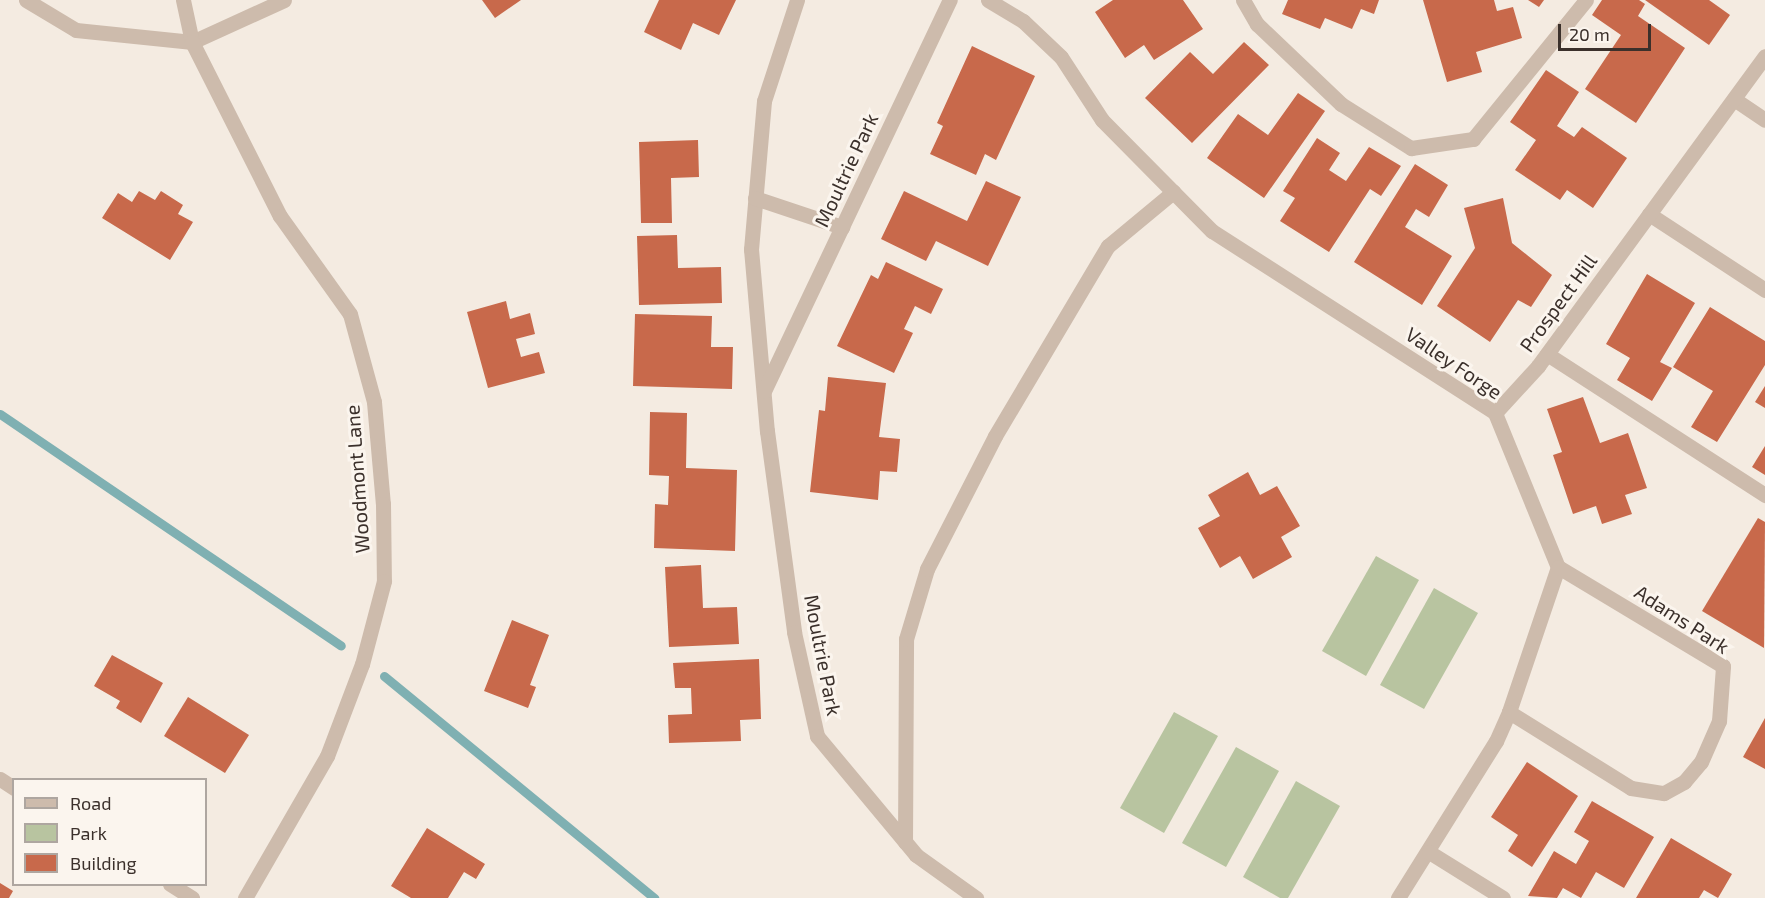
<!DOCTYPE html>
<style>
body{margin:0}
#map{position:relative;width:1765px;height:898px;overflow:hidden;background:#f4ebe1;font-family:"Exo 2",sans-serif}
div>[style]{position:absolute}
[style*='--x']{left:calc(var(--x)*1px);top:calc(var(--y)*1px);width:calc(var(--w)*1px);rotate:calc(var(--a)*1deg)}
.green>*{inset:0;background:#b8c4a0}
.stream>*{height:9px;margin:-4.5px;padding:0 4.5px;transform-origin:4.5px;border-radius:4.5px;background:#7fb0b2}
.building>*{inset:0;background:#c8694b}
.service>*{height:15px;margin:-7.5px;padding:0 7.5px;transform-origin:7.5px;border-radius:7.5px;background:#cdbbac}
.minor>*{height:15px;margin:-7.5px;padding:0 7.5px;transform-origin:7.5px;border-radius:7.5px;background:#cdbbac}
span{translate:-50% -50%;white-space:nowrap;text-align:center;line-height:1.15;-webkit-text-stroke:6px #fbf5ee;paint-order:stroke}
.street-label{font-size:20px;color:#3b302b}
.legend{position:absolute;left:12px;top:778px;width:195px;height:108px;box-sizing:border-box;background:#fbf5ee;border:2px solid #aea6a0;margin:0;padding:8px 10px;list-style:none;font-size:18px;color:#3b302b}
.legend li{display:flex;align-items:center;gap:12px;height:30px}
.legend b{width:30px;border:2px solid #aea6a0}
.scale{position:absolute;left:1558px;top:24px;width:93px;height:27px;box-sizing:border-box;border:3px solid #3b302b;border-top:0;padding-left:8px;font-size:18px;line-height:21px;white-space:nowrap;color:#3b302b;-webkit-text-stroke:4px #fbf5ee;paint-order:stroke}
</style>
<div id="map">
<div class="green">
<i style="clip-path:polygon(1376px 556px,1419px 580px,1366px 676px,1322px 651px)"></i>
<i style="clip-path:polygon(1434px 588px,1478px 613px,1424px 709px,1380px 685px)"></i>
<i style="clip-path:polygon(1174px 712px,1218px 736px,1164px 833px,1120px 808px)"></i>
<i style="clip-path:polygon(1236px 747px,1279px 771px,1226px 867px,1182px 843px)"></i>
<i style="clip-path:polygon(1296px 781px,1340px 806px,1288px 898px,1280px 898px,1243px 877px)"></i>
</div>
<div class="stream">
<i style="--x:0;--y:414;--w:412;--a:34.2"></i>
<i style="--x:384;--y:676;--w:350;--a:39.4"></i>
</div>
<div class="building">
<i style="clip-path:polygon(482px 0,521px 0,495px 18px)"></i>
<i style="clip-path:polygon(659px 0,736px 0,719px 35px,693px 23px,681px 50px,644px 32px)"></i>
<i style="clip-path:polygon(1113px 0,1183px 0,1203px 29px,1154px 60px,1144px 45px,1125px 58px,1095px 12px)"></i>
<i style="clip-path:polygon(1288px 0,1379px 0,1374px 14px,1361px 9px,1352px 29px,1325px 18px,1320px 29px,1282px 14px)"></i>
<i style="clip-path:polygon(1423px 0,1494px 0,1497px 11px,1513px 7px,1522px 38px,1476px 52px,1482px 72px,1447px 82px)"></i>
<i style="clip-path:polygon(1528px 0,1544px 0,1539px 7px)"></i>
<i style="clip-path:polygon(1602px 0,1639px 0,1645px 4px,1638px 16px,1685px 48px,1636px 123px,1585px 89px,1621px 35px,1592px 15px)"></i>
<i style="clip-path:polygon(1645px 0,1709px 0,1730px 15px,1709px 45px)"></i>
<i style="clip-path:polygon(1244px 42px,1269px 65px,1192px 143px,1145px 98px,1190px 52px,1213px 74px)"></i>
<i style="clip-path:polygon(972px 46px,1035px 76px,996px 160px,985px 154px,976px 175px,930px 154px,943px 126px,937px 123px)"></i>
<i style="clip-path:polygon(1546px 70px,1579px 92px,1557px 126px,1574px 137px,1582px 127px,1627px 158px,1593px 208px,1567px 190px,1560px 200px,1515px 170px,1536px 140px,1510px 122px)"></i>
<i style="clip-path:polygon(1298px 93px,1325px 111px,1264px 198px,1207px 158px,1238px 114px,1268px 135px)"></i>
<i style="clip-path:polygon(1317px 138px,1340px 153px,1329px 170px,1346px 181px,1369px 147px,1401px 166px,1381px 196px,1370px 189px,1329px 252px,1280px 221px,1295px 198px,1283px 191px)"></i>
<i style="clip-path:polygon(698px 140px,699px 177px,671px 178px,672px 223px,641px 223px,639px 142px)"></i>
<i style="clip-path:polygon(1415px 164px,1448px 185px,1429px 217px,1416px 209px,1405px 227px,1452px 256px,1422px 305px,1354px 262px)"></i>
<i style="clip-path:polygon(986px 181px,1021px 197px,988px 266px,936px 241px,926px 261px,881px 239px,904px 191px,967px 221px)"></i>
<i style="clip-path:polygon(139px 191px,155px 200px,161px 191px,183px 205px,178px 214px,193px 222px,170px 260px,102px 218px,118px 193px,132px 202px)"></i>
<i style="clip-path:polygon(1503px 198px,1512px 243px,1552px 275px,1531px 307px,1518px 300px,1490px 342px,1437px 306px,1475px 248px,1464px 208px)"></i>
<i style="clip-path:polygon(677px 235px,678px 268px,721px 267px,722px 303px,639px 305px,637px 236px)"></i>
<i style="clip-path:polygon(886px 262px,943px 289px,931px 314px,915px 306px,904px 329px,913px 333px,894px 373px,837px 346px,871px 275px,878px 279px)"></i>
<i style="clip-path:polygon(1647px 274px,1695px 303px,1660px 362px,1672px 368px,1652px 401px,1617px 380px,1630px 358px,1606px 344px)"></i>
<i style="clip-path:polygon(506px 301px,510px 319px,530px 313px,535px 334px,516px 339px,521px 357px,539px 352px,545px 373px,488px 388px,467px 312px)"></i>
<i style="clip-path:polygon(1710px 307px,1765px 341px,1765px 365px,1717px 442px,1691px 427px,1713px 391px,1673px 367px)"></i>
<i style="clip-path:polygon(635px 314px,712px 316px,711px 347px,733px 347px,732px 389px,633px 386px)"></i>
<i style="clip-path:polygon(828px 377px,886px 383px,879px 437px,900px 439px,897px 472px,880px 471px,878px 500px,810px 492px,819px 410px,825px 411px)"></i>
<i style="clip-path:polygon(1765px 386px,1765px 408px,1755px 402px)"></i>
<i style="clip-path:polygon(1583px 397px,1600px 443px,1628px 433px,1647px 488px,1625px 495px,1632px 514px,1602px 524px,1596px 506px,1573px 514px,1553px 455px,1562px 452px,1547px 409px)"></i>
<i style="clip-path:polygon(650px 412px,687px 413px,686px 468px,737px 470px,735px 551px,654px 548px,655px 504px,668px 505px,669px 476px,649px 475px)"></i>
<i style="clip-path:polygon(1765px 446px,1765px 475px,1752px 467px)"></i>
<i style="clip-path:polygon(1248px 472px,1260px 495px,1277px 486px,1300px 526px,1281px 537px,1292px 557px,1253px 579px,1240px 556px,1220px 568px,1198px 528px,1220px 516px,1208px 495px)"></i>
<i style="clip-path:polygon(1758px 518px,1765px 522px,1764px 648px,1702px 611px)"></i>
<i style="clip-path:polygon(701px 565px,703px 608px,737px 607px,739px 644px,669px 647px,665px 567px)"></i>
<i style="clip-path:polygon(512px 620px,549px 635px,530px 685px,536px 687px,528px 708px,484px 691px)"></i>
<i style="clip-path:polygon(112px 655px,163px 683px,141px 723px,116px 708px,120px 701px,94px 686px)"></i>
<i style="clip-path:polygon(759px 659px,761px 719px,740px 720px,741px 741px,669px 743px,668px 715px,692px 714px,691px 688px,675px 688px,673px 663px)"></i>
<i style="clip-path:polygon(188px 697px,249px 735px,225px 773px,164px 736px)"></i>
<i style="clip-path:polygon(1765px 718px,1765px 769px,1743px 757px)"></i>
<i style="clip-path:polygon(1527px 762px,1578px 796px,1532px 867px,1508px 851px,1518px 835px,1491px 817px)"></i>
<i style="clip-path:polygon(1592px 801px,1654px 837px,1624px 888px,1596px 872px,1581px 898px,1563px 888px,1557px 898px,1528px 896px,1554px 851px,1576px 864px,1589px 841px,1574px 832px)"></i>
<i style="clip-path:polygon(427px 828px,485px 864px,476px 879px,464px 872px,448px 898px,411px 898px,391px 886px)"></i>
<i style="clip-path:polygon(1671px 838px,1732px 874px,1718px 898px,1704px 890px,1699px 898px,1636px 898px)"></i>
<i style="clip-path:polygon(0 883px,13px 891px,9px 898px,0 898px)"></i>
</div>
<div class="service">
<i style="--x:1547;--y:354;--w:260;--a:32.9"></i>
<i style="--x:905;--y:842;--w:203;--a:-89.7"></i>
<i style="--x:906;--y:639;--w:73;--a:-73.3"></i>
<i style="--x:927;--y:569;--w:149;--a:-62.9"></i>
<i style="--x:995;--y:436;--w:221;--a:-59.3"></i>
<i style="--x:1108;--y:246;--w:85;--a:-39.7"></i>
</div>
<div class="minor">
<i style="--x:26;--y:0;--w:58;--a:31"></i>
<i style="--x:76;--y:30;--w:117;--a:5.9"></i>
<i style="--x:192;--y:42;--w:101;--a:-24.5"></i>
<i style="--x:183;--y:0;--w:43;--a:77.9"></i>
<i style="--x:192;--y:42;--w:195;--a:63.2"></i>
<i style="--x:280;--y:216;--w:120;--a:54.5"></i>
<i style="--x:350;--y:314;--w:91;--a:74.7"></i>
<i style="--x:374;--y:402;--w:102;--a:85"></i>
<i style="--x:383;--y:504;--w:77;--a:89.3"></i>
<i style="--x:384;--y:581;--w:86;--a:104.8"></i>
<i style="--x:362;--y:664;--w:98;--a:110.8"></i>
<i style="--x:327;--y:756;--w:164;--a:120"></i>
<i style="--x:797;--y:0;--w:106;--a:108.1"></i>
<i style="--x:764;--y:101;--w:149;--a:95"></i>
<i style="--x:751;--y:249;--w:183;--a:85"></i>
<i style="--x:767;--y:431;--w:203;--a:82.3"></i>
<i style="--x:794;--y:632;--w:107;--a:77.5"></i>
<i style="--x:817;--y:736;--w:155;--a:50.2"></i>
<i style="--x:916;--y:855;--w:74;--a:35.6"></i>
<i style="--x:988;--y:0;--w:41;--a:31"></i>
<i style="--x:1023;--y:21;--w:52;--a:43.5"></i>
<i style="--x:1061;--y:57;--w:75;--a:56.9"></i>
<i style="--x:1102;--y:120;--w:156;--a:45.3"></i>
<i style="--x:1212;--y:231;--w:336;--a:32.7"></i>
<i style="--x:1495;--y:413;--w:166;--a:67.8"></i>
<i style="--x:1558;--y:567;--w:153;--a:108.7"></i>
<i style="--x:1509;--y:712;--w:32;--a:114"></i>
<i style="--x:1496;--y:741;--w:185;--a:122"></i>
<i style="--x:1243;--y:0;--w:28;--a:60"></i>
<i style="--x:1257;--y:24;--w:116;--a:43.6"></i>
<i style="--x:1341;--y:104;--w:83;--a:32.2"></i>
<i style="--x:1411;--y:148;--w:63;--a:-8.3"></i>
<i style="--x:1473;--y:139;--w:179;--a:-50.9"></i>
<i style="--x:1734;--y:99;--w:37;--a:34"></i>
<i style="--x:755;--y:198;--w:92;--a:18.4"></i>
<i style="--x:1649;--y:214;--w:139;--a:33.2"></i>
<i style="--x:764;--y:391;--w:433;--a:-64.6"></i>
<i style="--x:1495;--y:413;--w:64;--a:-47.5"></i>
<i style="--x:1538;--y:366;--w:384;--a:-53.8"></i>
<i style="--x:1509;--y:712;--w:144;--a:31.9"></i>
<i style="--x:1631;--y:788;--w:33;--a:9"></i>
<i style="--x:1664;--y:793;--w:23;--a:-29"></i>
<i style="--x:1684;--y:782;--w:26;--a:-50"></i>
<i style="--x:1701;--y:762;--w:45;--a:-66.3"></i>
<i style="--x:1719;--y:721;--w:55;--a:-85.8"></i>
<i style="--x:1723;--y:666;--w:192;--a:-149"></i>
<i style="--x:0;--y:779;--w:17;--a:33"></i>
<i style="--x:1429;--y:852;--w:87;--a:31.9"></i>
<i style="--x:170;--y:884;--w:26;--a:32"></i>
</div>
<div class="street-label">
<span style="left:846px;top:170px;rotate:-65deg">Moultrie Park</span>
<span style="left:1558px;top:303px;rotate:-54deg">Prospect Hill</span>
<span style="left:1454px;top:363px;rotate:34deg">Valley Forge</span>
<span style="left:357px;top:479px;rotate:-94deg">Woodmont Lane</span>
<span style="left:1682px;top:619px;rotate:33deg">Adams Park</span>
<span style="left:823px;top:655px;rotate:79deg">Moultrie Park</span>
</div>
<ul class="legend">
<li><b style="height:8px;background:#cdbbac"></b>Road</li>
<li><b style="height:16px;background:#b8c4a0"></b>Park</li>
<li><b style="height:16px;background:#c8694b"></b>Building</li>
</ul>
<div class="scale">20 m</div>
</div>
